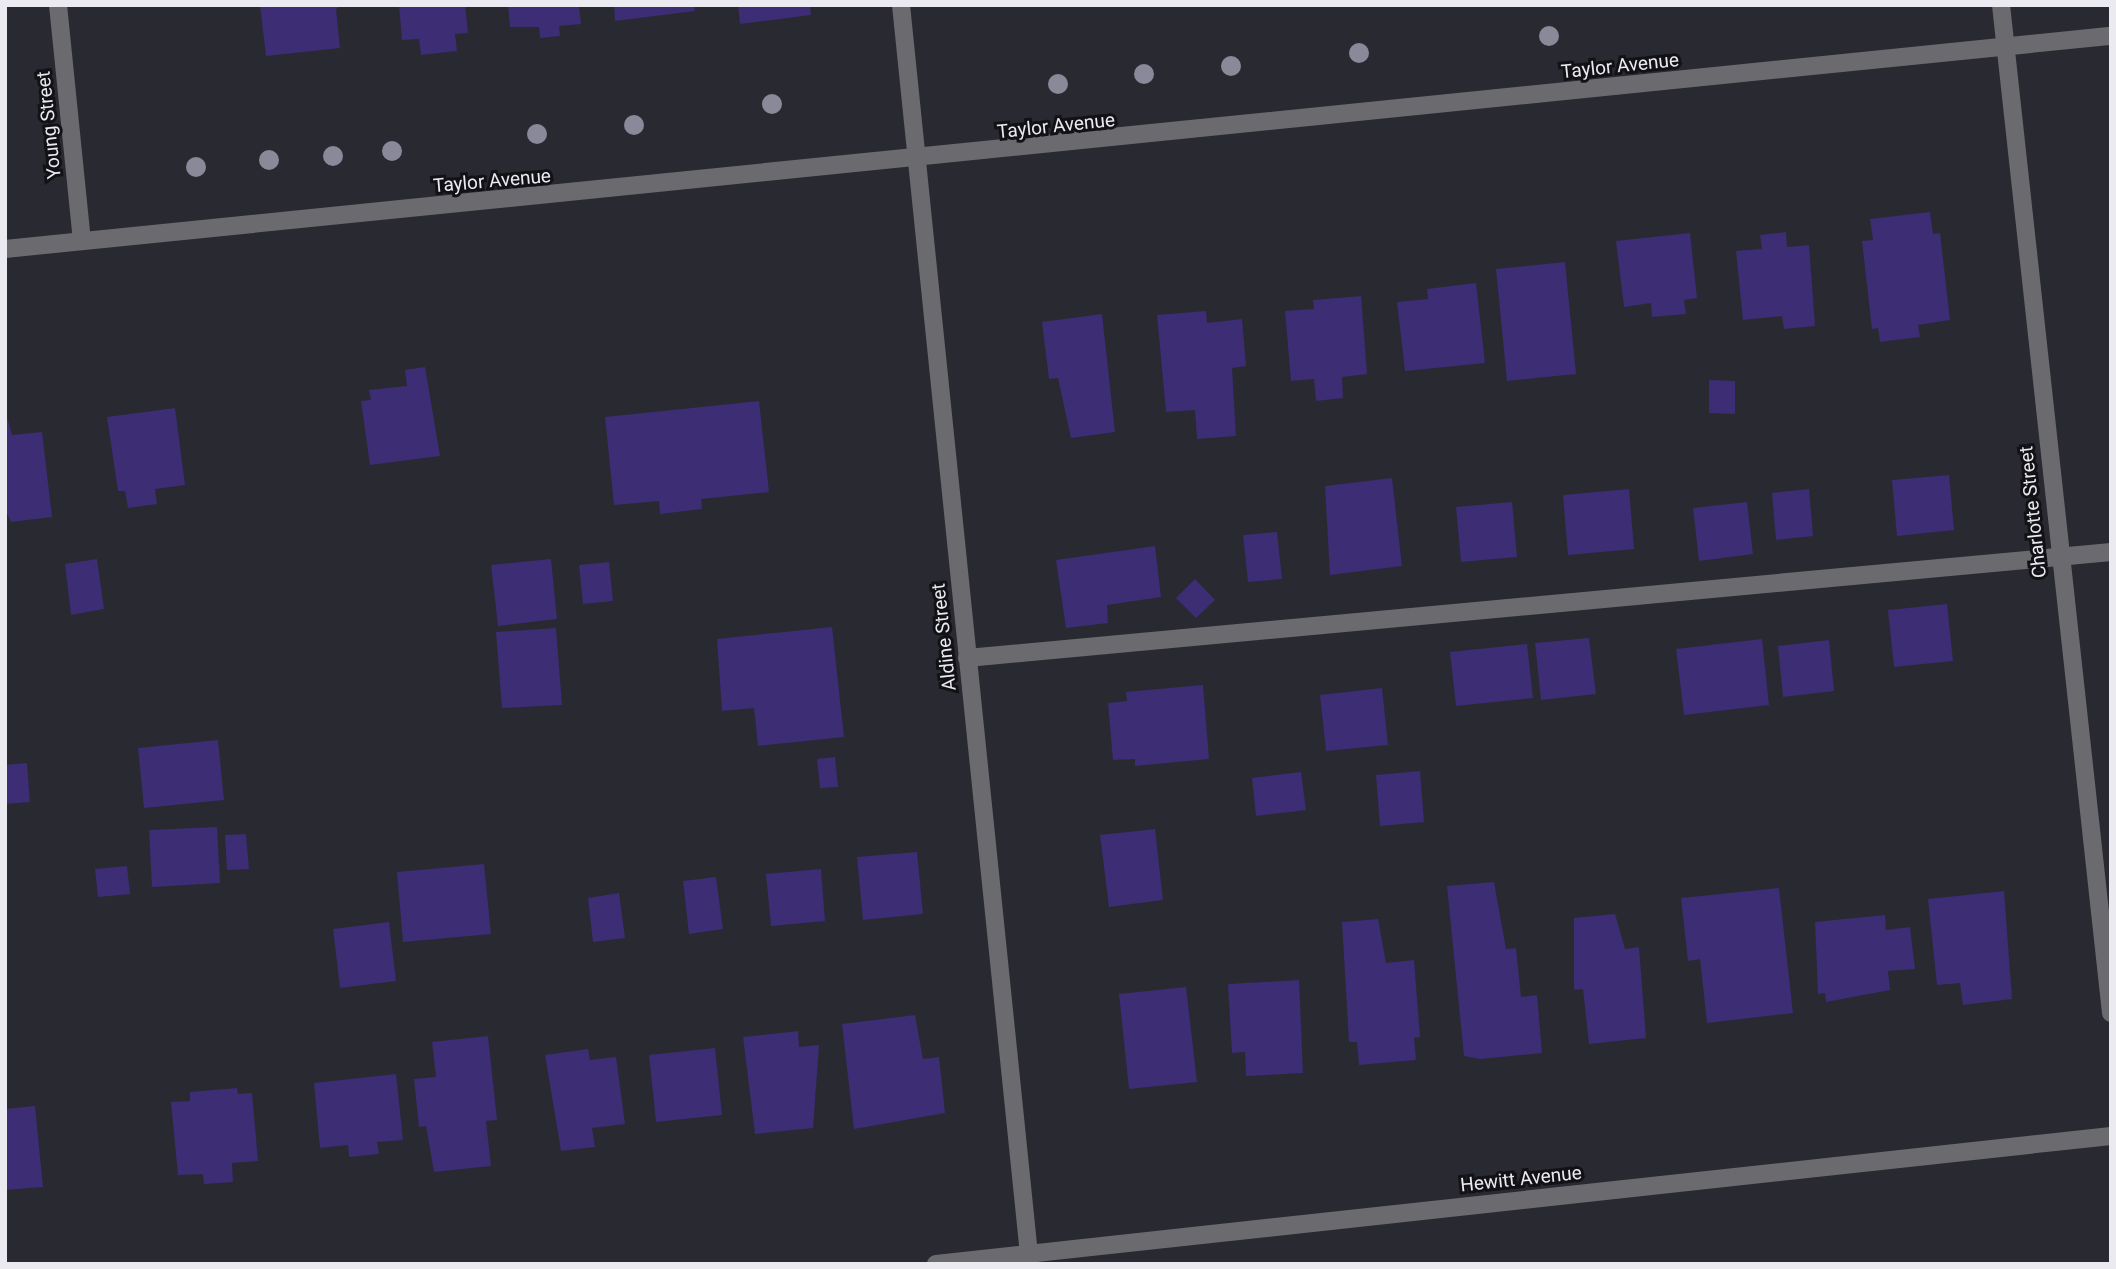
<!DOCTYPE html>
<style>
body{margin:0}
#map{position:relative;width:2116px;height:1269px;overflow:hidden;background:#292932;font-family:Roboto,sans-serif}
div>[style]{position:absolute}
[style*='--x']{left:calc(var(--x)*1px);top:calc(var(--y)*1px);width:calc(var(--w)*1px);rotate:calc(var(--a)*1deg)}
.building>*{inset:0;background:#3c2d74}
.minor>*{height:18px;margin:-9px;padding:0 9px;transform-origin:9px;border-radius:9px;background:#6a6a6f}
.trees>*{width:20px;height:20px;margin:-10px;border-radius:50%;background:#8a8999}
span{translate:-50% -50%;white-space:nowrap;text-align:center;line-height:1.15;-webkit-text-stroke:6px #121216;paint-order:stroke}
.street-label{font-size:19px;color:#eaeaf0}
.frame{position:absolute;inset:0;border:7px solid #eaeaf0;pointer-events:none}
</style>
<div id="map">
<div class="building">
<i style="clip-path:polygon(260px 5px,342px 5px,336px 9px,340px 48px,266px 56px)"></i>
<i style="clip-path:polygon(399px 5px,465px 5px,468px 33px,455px 34px,457px 51px,421px 55px,419px 39px,402px 40px)"></i>
<i style="clip-path:polygon(508px 5px,579px 5px,581px 24px,559px 26px,560px 36px,540px 38px,539px 27px,510px 27px)"></i>
<i style="clip-path:polygon(614px 5px,694px 5px,695px 11px,615px 21px)"></i>
<i style="clip-path:polygon(738px 5px,810px 5px,811px 15px,740px 24px)"></i>
<i style="clip-path:polygon(1930px 212px,1933px 234px,1940px 233px,1950px 320px,1918px 325px,1920px 337px,1880px 342px,1878px 328px,1872px 329px,1862px 241px,1873px 240px,1870px 219px)"></i>
<i style="clip-path:polygon(1786px 232px,1787px 247px,1809px 245px,1815px 326px,1784px 329px,1782px 316px,1743px 320px,1736px 251px,1762px 249px,1760px 235px)"></i>
<i style="clip-path:polygon(1690px 233px,1697px 298px,1684px 300px,1686px 314px,1652px 317px,1651px 303px,1624px 307px,1616px 241px)"></i>
<i style="clip-path:polygon(1565px 262px,1576px 374px,1507px 381px,1496px 269px)"></i>
<i style="clip-path:polygon(1476px 283px,1485px 363px,1405px 371px,1397px 302px,1428px 299px,1427px 289px)"></i>
<i style="clip-path:polygon(1361px 296px,1367px 374px,1342px 377px,1343px 398px,1316px 401px,1314px 379px,1291px 381px,1285px 311px,1314px 309px,1313px 300px)"></i>
<i style="clip-path:polygon(1206px 311px,1207px 323px,1242px 319px,1246px 366px,1232px 368px,1236px 436px,1197px 439px,1195px 410px,1166px 412px,1157px 315px)"></i>
<i style="clip-path:polygon(1102px 314px,1115px 432px,1071px 438px,1058px 378px,1049px 379px,1042px 322px)"></i>
<i style="clip-path:polygon(425px 367px,440px 456px,370px 465px,361px 401px,371px 400px,369px 390px,407px 386px,405px 370px)"></i>
<i style="clip-path:polygon(1709px 380px,1735px 381px,1735px 414px,1709px 413px)"></i>
<i style="clip-path:polygon(759px 401px,769px 492px,701px 499px,702px 509px,660px 514px,659px 501px,614px 505px,605px 417px)"></i>
<i style="clip-path:polygon(175px 408px,185px 485px,155px 489px,157px 504px,128px 508px,125px 491px,118px 491px,107px 417px)"></i>
<i style="clip-path:polygon(5px 410px,12px 435px,42px 432px,52px 517px,11px 522px,5px 509px)"></i>
<i style="clip-path:polygon(1949px 475px,1954px 530px,1897px 536px,1892px 480px)"></i>
<i style="clip-path:polygon(1392px 478px,1402px 566px,1330px 575px,1325px 486px)"></i>
<i style="clip-path:polygon(1629px 489px,1634px 549px,1568px 555px,1563px 495px)"></i>
<i style="clip-path:polygon(1809px 489px,1813px 536px,1776px 540px,1772px 493px)"></i>
<i style="clip-path:polygon(1512px 502px,1517px 557px,1461px 562px,1456px 507px)"></i>
<i style="clip-path:polygon(1747px 502px,1753px 554px,1699px 561px,1693px 508px)"></i>
<i style="clip-path:polygon(1277px 532px,1282px 579px,1248px 582px,1243px 535px)"></i>
<i style="clip-path:polygon(1155px 546px,1161px 597px,1107px 605px,1108px 623px,1066px 628px,1056px 560px)"></i>
<i style="clip-path:polygon(97px 559px,104px 609px,71px 615px,65px 564px)"></i>
<i style="clip-path:polygon(551px 559px,557px 619px,498px 626px,491px 565px)"></i>
<i style="clip-path:polygon(609px 562px,613px 601px,583px 604px,579px 565px)"></i>
<i style="clip-path:polygon(1195px 579px,1215px 600px,1196px 618px,1176px 598px)"></i>
<i style="clip-path:polygon(1947px 604px,1953px 661px,1894px 667px,1888px 610px)"></i>
<i style="clip-path:polygon(832px 627px,844px 737px,758px 746px,754px 708px,722px 711px,717px 639px)"></i>
<i style="clip-path:polygon(556px 628px,562px 705px,502px 708px,496px 632px)"></i>
<i style="clip-path:polygon(1589px 638px,1596px 694px,1541px 700px,1535px 643px)"></i>
<i style="clip-path:polygon(1762px 639px,1769px 705px,1684px 715px,1676px 649px)"></i>
<i style="clip-path:polygon(1829px 640px,1834px 691px,1783px 697px,1778px 646px)"></i>
<i style="clip-path:polygon(1527px 644px,1533px 698px,1456px 706px,1450px 652px)"></i>
<i style="clip-path:polygon(1203px 685px,1209px 759px,1135px 766px,1135px 759px,1113px 760px,1108px 703px,1127px 701px,1126px 692px)"></i>
<i style="clip-path:polygon(1382px 688px,1388px 745px,1326px 751px,1320px 695px)"></i>
<i style="clip-path:polygon(218px 740px,224px 800px,144px 808px,138px 748px)"></i>
<i style="clip-path:polygon(835px 757px,838px 787px,820px 788px,817px 759px)"></i>
<i style="clip-path:polygon(27px 763px,30px 802px,6px 804px,5px 765px)"></i>
<i style="clip-path:polygon(1420px 771px,1424px 822px,1380px 826px,1376px 775px)"></i>
<i style="clip-path:polygon(1301px 772px,1306px 810px,1256px 816px,1252px 778px)"></i>
<i style="clip-path:polygon(217px 827px,220px 883px,152px 887px,149px 830px)"></i>
<i style="clip-path:polygon(1155px 829px,1163px 900px,1109px 907px,1100px 835px)"></i>
<i style="clip-path:polygon(246px 834px,249px 869px,227px 870px,225px 835px)"></i>
<i style="clip-path:polygon(917px 852px,923px 914px,863px 920px,857px 857px)"></i>
<i style="clip-path:polygon(484px 864px,491px 934px,403px 942px,397px 872px)"></i>
<i style="clip-path:polygon(127px 866px,130px 894px,98px 897px,95px 869px)"></i>
<i style="clip-path:polygon(821px 869px,825px 921px,771px 926px,766px 874px)"></i>
<i style="clip-path:polygon(716px 877px,723px 929px,689px 934px,683px 881px)"></i>
<i style="clip-path:polygon(1494px 882px,1506px 949px,1516px 948px,1521px 997px,1537px 995px,1542px 1053px,1480px 1059px,1464px 1056px,1447px 886px)"></i>
<i style="clip-path:polygon(1779px 888px,1793px 1013px,1707px 1023px,1700px 959px,1688px 961px,1681px 898px)"></i>
<i style="clip-path:polygon(2004px 891px,2012px 999px,1963px 1005px,1960px 983px,1937px 985px,1928px 899px)"></i>
<i style="clip-path:polygon(619px 893px,625px 938px,593px 942px,588px 898px)"></i>
<i style="clip-path:polygon(1615px 914px,1625px 949px,1639px 947px,1646px 1038px,1589px 1044px,1583px 989px,1574px 990px,1574px 918px)"></i>
<i style="clip-path:polygon(1885px 915px,1886px 930px,1910px 927px,1915px 969px,1888px 971px,1890px 990px,1826px 1002px,1825px 993px,1818px 994px,1815px 922px)"></i>
<i style="clip-path:polygon(1378px 919px,1386px 963px,1414px 960px,1420px 1037px,1414px 1038px,1416px 1060px,1359px 1065px,1357px 1042px,1349px 1042px,1342px 922px)"></i>
<i style="clip-path:polygon(389px 922px,396px 981px,340px 988px,333px 929px)"></i>
<i style="clip-path:polygon(1299px 980px,1303px 1073px,1246px 1076px,1245px 1052px,1232px 1053px,1228px 984px)"></i>
<i style="clip-path:polygon(1186px 987px,1197px 1082px,1129px 1089px,1119px 994px)"></i>
<i style="clip-path:polygon(915px 1015px,923px 1059px,939px 1057px,945px 1113px,854px 1129px,842px 1024px)"></i>
<i style="clip-path:polygon(798px 1031px,799px 1047px,819px 1045px,813px 1128px,755px 1134px,743px 1037px)"></i>
<i style="clip-path:polygon(488px 1036px,497px 1120px,486px 1121px,491px 1166px,434px 1172px,426px 1126px,419px 1127px,414px 1079px,436px 1077px,432px 1042px)"></i>
<i style="clip-path:polygon(715px 1048px,722px 1115px,656px 1122px,649px 1055px)"></i>
<i style="clip-path:polygon(588px 1049px,590px 1060px,616px 1057px,625px 1124px,592px 1128px,595px 1147px,561px 1151px,545px 1055px)"></i>
<i style="clip-path:polygon(396px 1074px,403px 1140px,377px 1142px,379px 1154px,349px 1157px,348px 1145px,320px 1148px,314px 1083px)"></i>
<i style="clip-path:polygon(237px 1088px,238px 1094px,252px 1093px,258px 1161px,232px 1163px,233px 1182px,204px 1184px,203px 1174px,178px 1175px,171px 1102px,190px 1101px,190px 1092px)"></i>
<i style="clip-path:polygon(35px 1106px,43px 1187px,5px 1190px,5px 1109px)"></i>
</div>
<div class="minor">
<i style="--x:58;--y:5;--w:237;--a:84.2"></i>
<i style="--x:901;--y:5;--w:1266;--a:84.15"></i>
<i style="--x:2001;--y:5;--w:1014;--a:83.77"></i>
<i style="--x:5;--y:249;--w:2117;--a:-5.78"></i>
<i style="--x:967;--y:658;--w:1149;--a:-5.29"></i>
<i style="--x:936;--y:1264;--w:1182;--a:-6.22"></i>
</div>
<div class="trees">
<i style="left:1549px;top:36px"></i>
<i style="left:1359px;top:53px"></i>
<i style="left:1231px;top:66px"></i>
<i style="left:1144px;top:74px"></i>
<i style="left:1058px;top:84px"></i>
<i style="left:772px;top:104px"></i>
<i style="left:634px;top:125px"></i>
<i style="left:537px;top:134px"></i>
<i style="left:392px;top:151px"></i>
<i style="left:333px;top:156px"></i>
<i style="left:269px;top:160px"></i>
<i style="left:196px;top:167px"></i>
</div>
<div class="street-label">
<span style="left:1620px;top:66px;rotate:-6deg">Taylor Avenue</span>
<span style="left:49px;top:125px;rotate:-96deg">Young Street</span>
<span style="left:1056px;top:126px;rotate:-6deg">Taylor Avenue</span>
<span style="left:492px;top:181px;rotate:-5deg">Taylor Avenue</span>
<span style="left:2033px;top:512px;rotate:-96deg">Charlotte Street</span>
<span style="left:944px;top:637px;rotate:-96deg">Aldine Street</span>
<span style="left:1521px;top:1179px;rotate:-6deg">Hewitt Avenue</span>
</div>
<div class="frame"></div>
</div>
